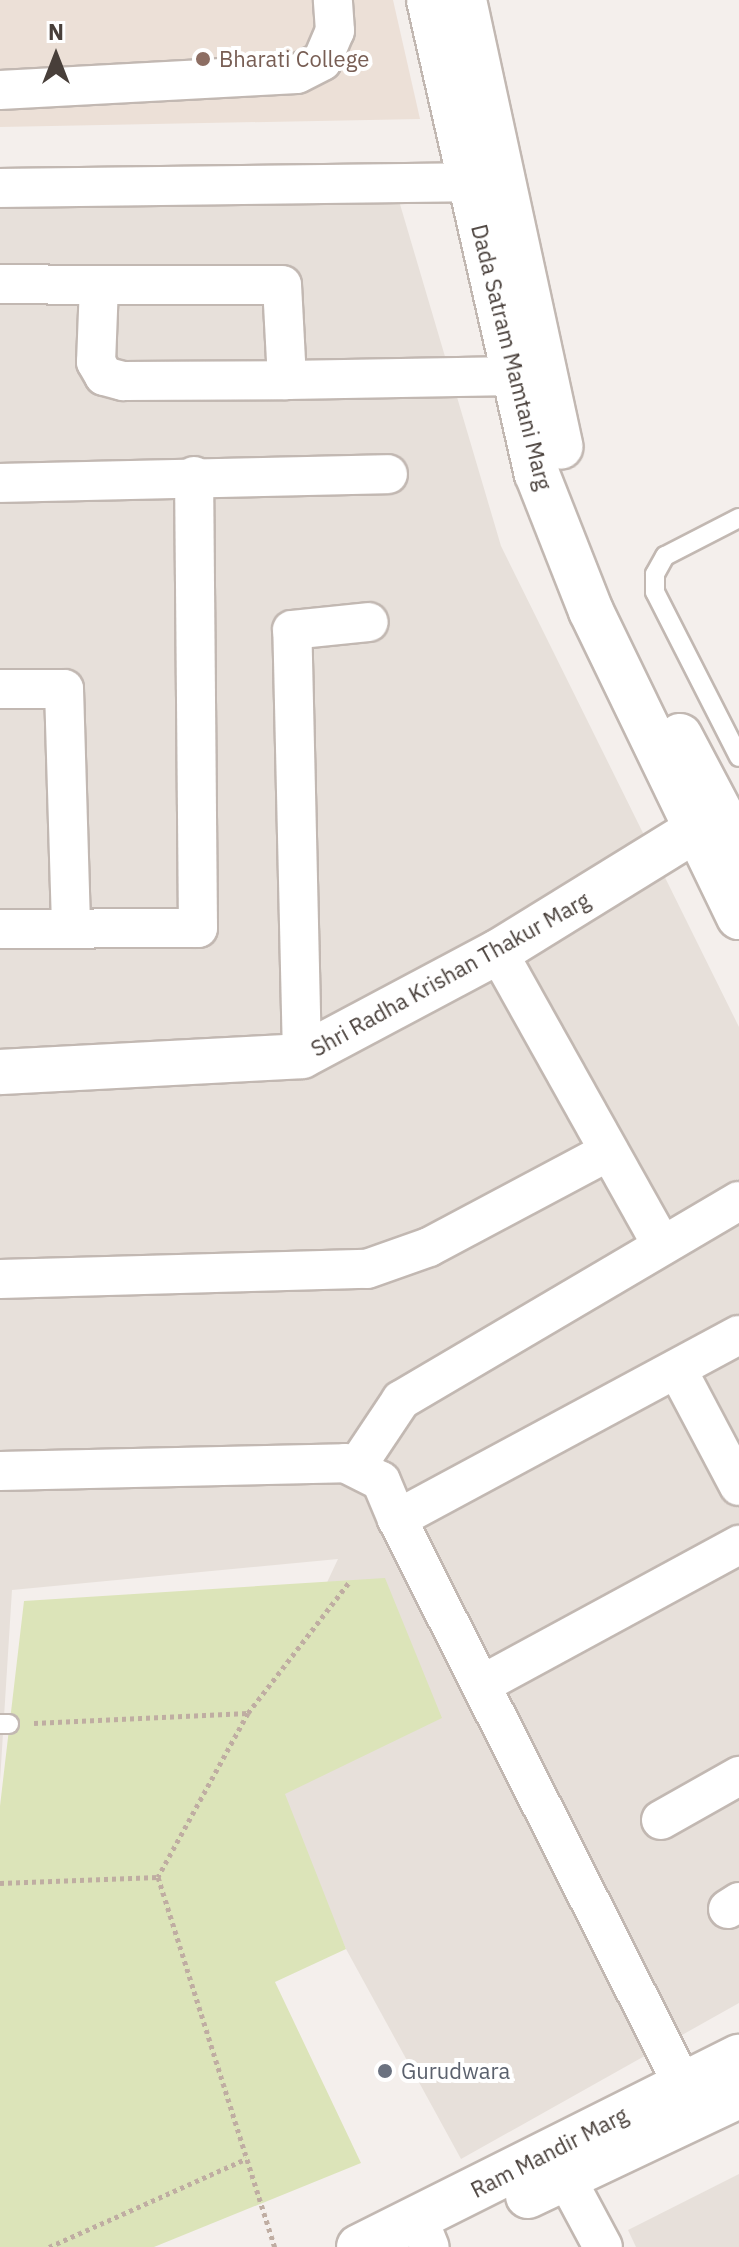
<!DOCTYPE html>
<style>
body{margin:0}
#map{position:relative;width:739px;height:2247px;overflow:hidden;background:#f4efec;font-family:"IBM Plex Sans",sans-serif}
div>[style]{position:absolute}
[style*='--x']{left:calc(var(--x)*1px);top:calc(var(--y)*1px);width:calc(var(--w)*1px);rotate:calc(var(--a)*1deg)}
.residential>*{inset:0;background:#e7e0da}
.education>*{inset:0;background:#ece0d7}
.green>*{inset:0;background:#dce4b9}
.path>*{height:5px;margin-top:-2.5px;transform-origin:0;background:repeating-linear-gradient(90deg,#bfada2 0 4px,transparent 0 8px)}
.roads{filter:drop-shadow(2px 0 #c2b8b2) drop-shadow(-2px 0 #c2b8b2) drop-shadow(0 2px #c2b8b2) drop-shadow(0 -2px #c2b8b2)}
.service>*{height:18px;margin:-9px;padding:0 9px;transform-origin:9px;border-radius:9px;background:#fff}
.minor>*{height:38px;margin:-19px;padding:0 19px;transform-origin:19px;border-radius:19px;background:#fff}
.tertiary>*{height:44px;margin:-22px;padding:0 22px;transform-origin:22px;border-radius:22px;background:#fff}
.dots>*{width:22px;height:22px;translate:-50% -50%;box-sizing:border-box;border:4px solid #fff;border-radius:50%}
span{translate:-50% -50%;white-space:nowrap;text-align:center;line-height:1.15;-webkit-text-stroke:8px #fff;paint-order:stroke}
.education-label{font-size:22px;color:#785e54}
.left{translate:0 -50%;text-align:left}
.street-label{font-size:22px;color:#483f3a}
.worship-label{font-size:22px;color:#5b616d}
.north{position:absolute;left:16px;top:16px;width:80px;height:80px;-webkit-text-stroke:6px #fff;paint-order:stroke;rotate:0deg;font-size:22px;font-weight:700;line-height:32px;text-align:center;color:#483f3a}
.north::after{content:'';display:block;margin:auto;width:28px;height:36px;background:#483f3a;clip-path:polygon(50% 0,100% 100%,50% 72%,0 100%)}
</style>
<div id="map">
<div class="residential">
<i style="clip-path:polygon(389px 167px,501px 546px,739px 1027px,739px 2003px,461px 2159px,346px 1949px,255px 1736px,338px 1559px,12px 1590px,0 1781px,0 174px)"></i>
<i style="clip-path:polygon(739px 2174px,739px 2247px,636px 2247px,628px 2230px)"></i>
</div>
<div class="education">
<i style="clip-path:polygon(0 0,393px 0,420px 119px,0 127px)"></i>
</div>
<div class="green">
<i style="clip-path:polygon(385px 1578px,442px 1718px,285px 1794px,346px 1949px,275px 1982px,361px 2163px,154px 2247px,0 2247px,0 1806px,24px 1601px)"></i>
</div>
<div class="path">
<i style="--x:248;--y:1713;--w:167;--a:-52.3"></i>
<i style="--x:34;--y:1723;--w:214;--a:-2.7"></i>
<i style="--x:248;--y:1713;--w:187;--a:118.8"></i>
<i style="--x:158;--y:1877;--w:388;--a:72.5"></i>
<i style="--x:0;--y:1883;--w:158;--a:-2.2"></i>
<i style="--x:49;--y:2247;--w:216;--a:-24.1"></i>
</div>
<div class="roads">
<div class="service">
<i style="--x:739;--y:518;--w:83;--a:152.8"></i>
<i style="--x:665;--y:556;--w:21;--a:119"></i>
<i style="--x:655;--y:574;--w:18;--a:90"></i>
<i style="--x:655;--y:592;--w:185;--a:63"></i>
<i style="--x:0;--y:1724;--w:9;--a:0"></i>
</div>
<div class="minor">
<i style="--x:0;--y:90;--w:297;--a:-3.1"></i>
<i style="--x:297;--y:74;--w:28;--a:-27"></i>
<i style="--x:322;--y:61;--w:33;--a:-67"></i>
<i style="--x:335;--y:31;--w:31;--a:-94"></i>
<i style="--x:0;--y:188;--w:468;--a:-0.7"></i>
<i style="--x:0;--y:284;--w:99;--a:0.6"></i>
<i style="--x:287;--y:380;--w:95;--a:-93"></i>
<i style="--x:282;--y:285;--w:183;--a:180"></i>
<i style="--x:99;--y:285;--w:77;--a:92.2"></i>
<i style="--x:96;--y:362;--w:16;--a:60"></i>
<i style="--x:104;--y:376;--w:20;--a:15"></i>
<i style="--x:123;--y:381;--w:164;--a:-0.3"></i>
<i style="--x:287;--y:380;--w:228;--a:-1"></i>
<i style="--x:0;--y:483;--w:388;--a:-1.3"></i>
<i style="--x:0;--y:689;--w:64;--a:0"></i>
<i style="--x:64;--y:689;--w:238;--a:88.3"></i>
<i style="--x:0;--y:929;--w:198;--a:-0.3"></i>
<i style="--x:198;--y:928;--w:452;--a:-90.5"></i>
<i style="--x:498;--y:952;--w:334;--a:60.8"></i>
<i style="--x:302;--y:1056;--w:426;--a:-91.3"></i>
<i style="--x:292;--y:630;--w:77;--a:-5.9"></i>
<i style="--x:0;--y:1279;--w:367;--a:-1.6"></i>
<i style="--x:367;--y:1269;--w:66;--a:-19.5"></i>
<i style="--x:429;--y:1247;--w:203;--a:-28"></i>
<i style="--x:678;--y:1371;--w:130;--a:62.1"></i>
<i style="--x:357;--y:1466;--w:79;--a:-56.3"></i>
<i style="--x:401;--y:1400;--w:392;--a:-30.5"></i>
<i style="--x:0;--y:1471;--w:345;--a:-1.3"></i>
<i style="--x:345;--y:1463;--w:40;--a:26.6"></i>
<i style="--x:381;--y:1481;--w:41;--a:67.2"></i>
<i style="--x:481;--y:1685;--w:294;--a:-28.5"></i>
<i style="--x:661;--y:1820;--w:90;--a:-29.4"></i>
<i style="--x:728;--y:1909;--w:13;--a:-32"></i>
<i style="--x:683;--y:2085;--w:634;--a:-116.81"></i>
<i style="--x:397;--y:1519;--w:388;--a:-28.3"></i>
<i style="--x:566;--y:2178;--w:78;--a:61.8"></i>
<i style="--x:418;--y:2218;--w:31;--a:68"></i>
</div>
<div class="tertiary">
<i style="--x:429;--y:0;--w:486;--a:77.2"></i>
<i style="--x:537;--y:474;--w:147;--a:68.5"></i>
<i style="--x:591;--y:611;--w:340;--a:64.2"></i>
<i style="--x:464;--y:0;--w:457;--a:77.8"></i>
<i style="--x:680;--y:736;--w:127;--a:62.2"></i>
<i style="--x:0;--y:1072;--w:302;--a:-3"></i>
<i style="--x:302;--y:1056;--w:222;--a:-28"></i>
<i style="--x:498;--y:952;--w:257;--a:-31.7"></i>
<i style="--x:528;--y:2196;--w:233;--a:-25.4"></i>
<i style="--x:359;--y:2247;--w:425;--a:-26.6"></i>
</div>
</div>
<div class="dots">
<i style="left:203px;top:59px;background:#8d6e63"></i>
<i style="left:385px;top:2071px;background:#6b7280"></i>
</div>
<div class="education-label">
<span class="left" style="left:219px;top:59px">Bharati College</span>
</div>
<div class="street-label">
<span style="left:512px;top:357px;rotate:76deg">Dada Satram Mamtani Marg</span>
<span style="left:450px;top:974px;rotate:-29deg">Shri Radha Krishan Thakur Marg</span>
<span style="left:549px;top:2152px;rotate:-27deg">Ram Mandir Marg</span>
</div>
<div class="worship-label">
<span class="left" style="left:401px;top:2071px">Gurudwara</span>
</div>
<div class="north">N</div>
</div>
